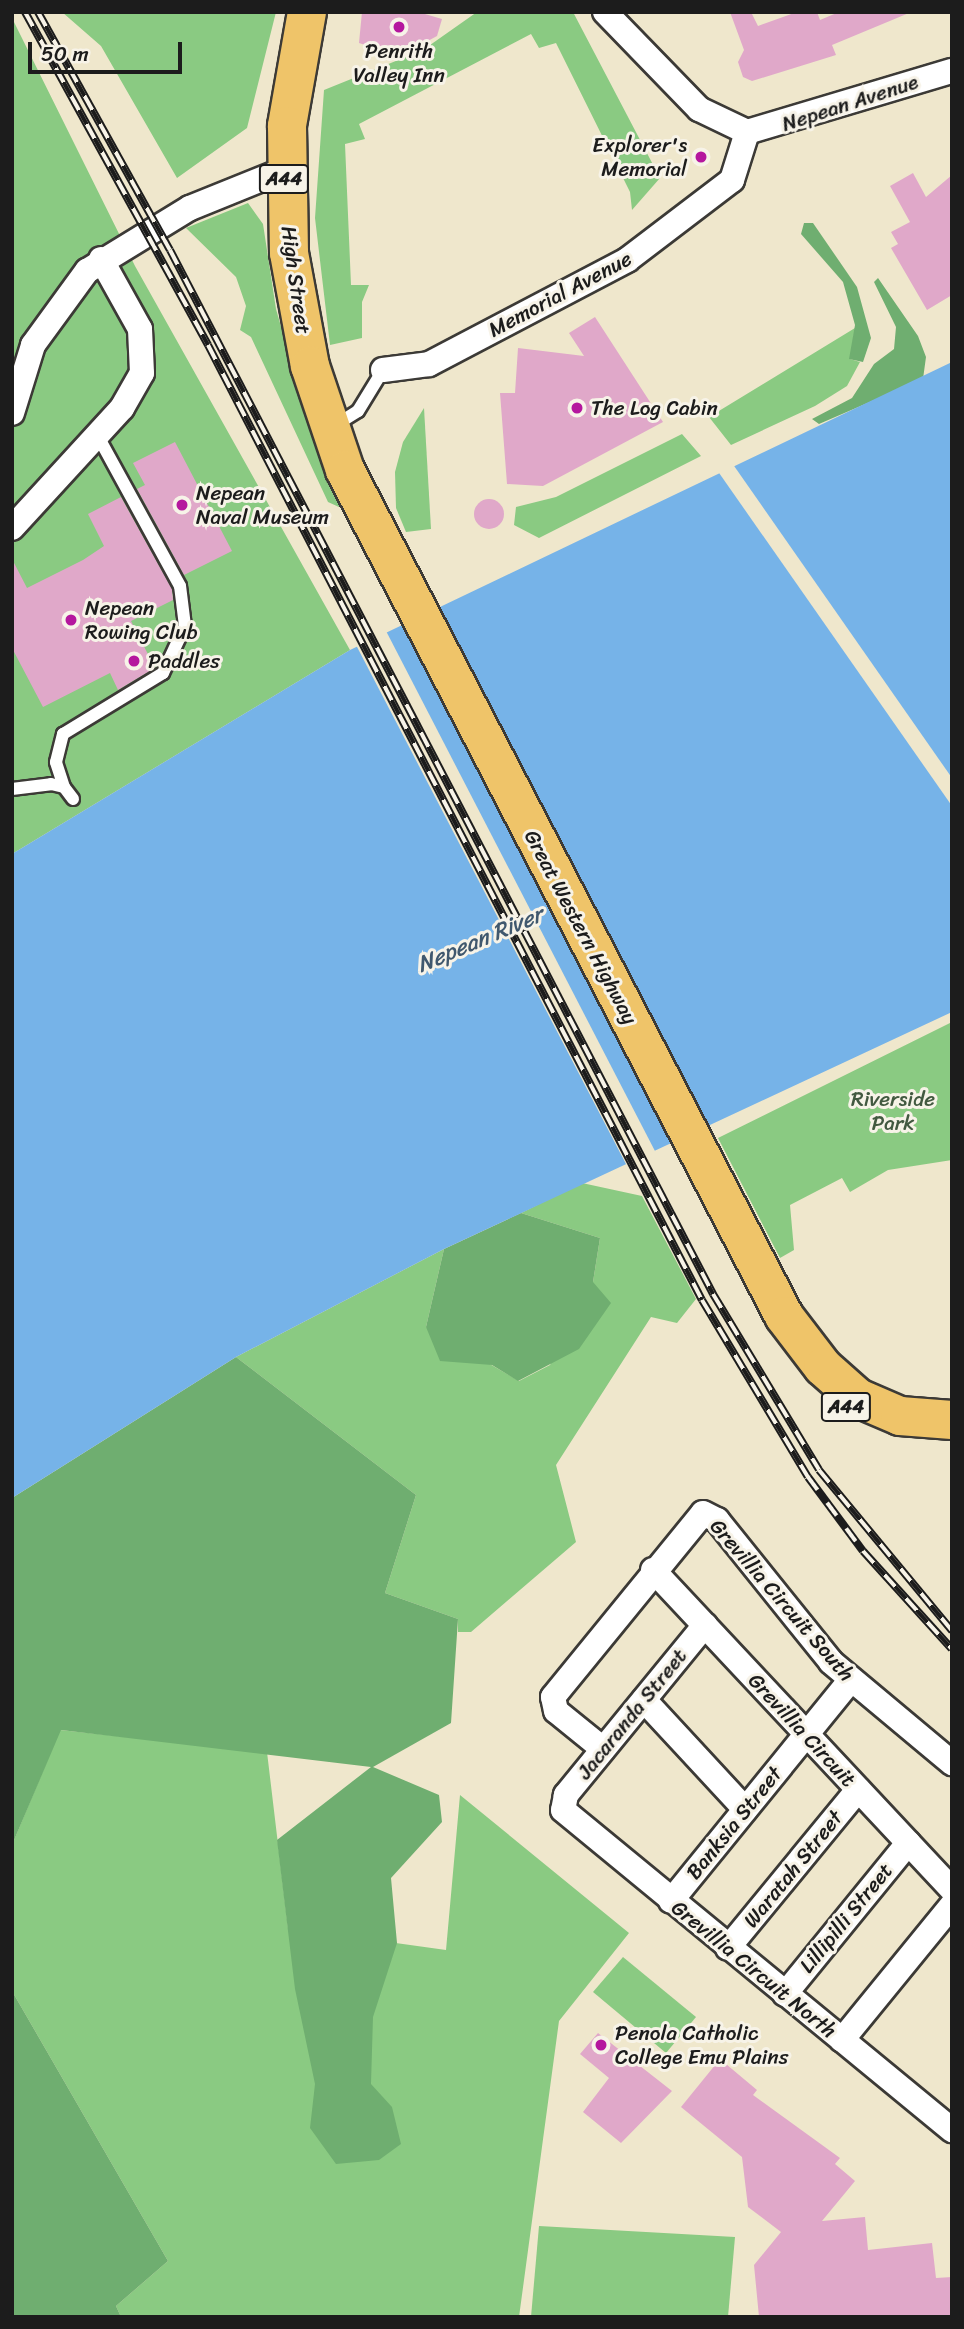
<!DOCTYPE html>
<style>
body{margin:0}
#map{position:relative;width:964px;height:2329px;overflow:hidden;background:#efe7cc;font-family:Sriracha,sans-serif}
div>[style]{position:absolute}
[style*='--x']{left:calc(var(--x)*1px);top:calc(var(--y)*1px);width:calc(var(--w)*1px);rotate:calc(var(--a)*1deg)}
.green>*{inset:0;background:#8aca82}
.forest>*{inset:0;background:#6fae70}
.water>*{inset:0;background:#76b3e8}
.pier>*{inset:0;background:#efe7cc}
.building>*{inset:0;background:#e0a8c9}
.round{border-radius:50%}
.roads{filter:drop-shadow(2px 0 #3c3a36) drop-shadow(-2px 0 #3c3a36) drop-shadow(0 2px #3c3a36) drop-shadow(0 -2px #3c3a36)}
.service>*{height:12px;margin:-6px;padding:0 6px;transform-origin:6px;border-radius:6px;background:#fff}
.minor>*{height:24px;margin:-12px;padding:0 12px;transform-origin:12px;border-radius:12px;background:#fff}
.trunk>*{height:38px;margin:-19px;padding:0 19px;transform-origin:19px;border-radius:19px;background:#efc469}
.rail>*{height:8px;margin-top:-4px;transform-origin:0;background:repeating-linear-gradient(90deg,#f7f3e8 0 16px,#1c1c1c 0 32px);box-sizing:border-box;border-block:2px solid #1c1c1c}
.dots>*{width:19px;height:19px;translate:-50% -50%;box-sizing:border-box;border:4px solid #f7f3e8;border-radius:50%}
span{translate:-50% -50%;white-space:nowrap;text-align:center;line-height:1.15;-webkit-text-stroke:6px #f7f3e8;paint-order:stroke}
.shield-label span{padding:2px 5px;background:#f7f3e8;border:2px solid;border-radius:5px;-webkit-text-stroke-width:0}
.shield-label{font-size:19px;color:#1c1c1c;font-weight:700}
.poi-label{font-size:21px;color:#1c1c1c}
.right{translate:-100% -50%;text-align:right}
.left{translate:0 -50%;text-align:left}
.street-label{font-size:21px;color:#1c1c1c}
.park-label{font-size:21px;color:#425940}
.water-label{font-size:23px;color:#40586e;font-style:italic}
.frame{position:absolute;inset:0;border:14px solid #1c1c1c;pointer-events:none}
.scale{position:absolute;left:28px;top:42px;width:154px;height:32px;box-sizing:border-box;border:4px solid #1c1c1c;border-top:0;padding-left:9px;font-size:21px;line-height:24px;white-space:nowrap;color:#1c1c1c;-webkit-text-stroke:5px #f7f3e8;paint-order:stroke}
</style>
<div id="map">
<div class="green">
<i style="clip-path:polygon(62px 12px,276px 12px,247px 128px,177px 178px,101px 46px)"></i>
<i style="clip-path:polygon(477px 12px,573px 12px,660px 178px,632px 210px,630px 192px,556px 43px,539px 48px,531px 34px,359px 124px,365px 139px,345px 144px,351px 285px,369px 285px,362px 302px,362px 338px,330px 345px,315px 218px,324px 90px,423px 50px)"></i>
<i style="clip-path:polygon(12px 18px,135px 266px,350px 650px,12px 854px)"></i>
<i style="clip-path:polygon(248px 203px,263px 224px,276px 309px,296px 379px,347px 502px,339px 507px,328px 502px,251px 337px,240px 330px,246px 306px,236px 277px,186px 228px)"></i>
<i style="clip-path:polygon(855px 328px,850px 359px,860px 362px,847px 386px,815px 406px,731px 445px,709px 417px)"></i>
<i style="clip-path:polygon(424px 408px,431px 529px,406px 532px,396px 508px,395px 472px,403px 442px)"></i>
<i style="clip-path:polygon(682px 434px,701px 456px,539px 538px,514px 525px,516px 507px,556px 497px)"></i>
<i style="clip-path:polygon(952px 1022px,952px 1160px,888px 1170px,850px 1192px,842px 1178px,790px 1205px,794px 1250px,780px 1258px,718px 1138px)"></i>
<i style="clip-path:polygon(582px 1183px,642px 1196px,696px 1299px,677px 1323px,651px 1317px,556px 1465px,576px 1542px,471px 1632px,458px 1632px,458px 1619px,385px 1593px,416px 1495px,236px 1357px,444px 1249px,426px 1327px,519px 1381px,550px 1365px,593px 1282px,600px 1238px,521px 1213px)"></i>
<i style="clip-path:polygon(60px 1730px,267px 1752px,288px 1928px,446px 1950px,460px 1795px,629px 1933px,559px 2021px,519px 2317px,121px 2317px,116px 2306px,168px 2261px,12px 1991px,12px 1845px)"></i>
<i style="clip-path:polygon(623px 1957px,696px 2017px,666px 2053px,593px 1992px)"></i>
<i style="clip-path:polygon(539px 2226px,735px 2237px,728px 2317px,531px 2317px)"></i>
</div>
<div class="forest">
<i style="clip-path:polygon(804px 223px,813px 223px,857px 287px,871px 338px,863px 362px,849px 359px,855px 325px,843px 282px,801px 234px)"></i>
<i style="clip-path:polygon(878px 278px,918px 336px,926px 357px,923px 379px,819px 424px,812px 419px,852px 398px,874px 364px,894px 349px,896px 327px,874px 282px)"></i>
<i style="clip-path:polygon(521px 1213px,600px 1238px,593px 1282px,611px 1303px,579px 1349px,518px 1381px,492px 1365px,440px 1361px,426px 1327px,444px 1249px)"></i>
<i style="clip-path:polygon(236px 1357px,416px 1495px,385px 1593px,458px 1619px,451px 1723px,373px 1767px,439px 1795px,442px 1822px,391px 1878px,397px 1943px,373px 2017px,371px 2084px,392px 2107px,401px 2144px,379px 2160px,336px 2164px,310px 2128px,315px 2084px,295px 1989px,277px 1840px,371px 1767px,61px 1730px,12px 1845px,12px 1498px)"></i>
<i style="clip-path:polygon(12px 1991px,168px 2261px,116px 2306px,121px 2317px,12px 2317px)"></i>
</div>
<div class="water">
<i style="clip-path:polygon(952px 362px,952px 1012px,444px 1249px,236px 1357px,12px 1498px,12px 854px,350px 650px)"></i>
</div>
<div class="pier">
<i style="clip-path:polygon(732px 463px,952px 778px,952px 806px,717px 470px)"></i>
<i style="clip-path:polygon(385px 629px,656px 1153px,627px 1166px,355px 643px)"></i>
</div>
<div class="building">
<i style="clip-path:polygon(362px 12px,418px 12px,442px 19px,437px 36px,400px 56px,359px 43px)"></i>
<i style="clip-path:polygon(730px 12px,751px 12px,758px 26px,797px 12px,817px 12px,820px 20px,839px 12px,909px 13px,832px 45px,836px 55px,752px 81px,743px 77px,738px 62px,744px 50px)"></i>
<i style="clip-path:polygon(913px 173px,926px 197px,952px 175px,952px 295px,927px 310px,891px 248px,898px 244px,891px 232px,910px 222px,890px 186px)"></i>
<i style="clip-path:polygon(595px 317px,663px 422px,543px 486px,507px 484px,500px 393px,515px 393px,518px 348px,584px 356px,569px 333px)"></i>
<i style="clip-path:polygon(175px 442px,232px 551px,184px 575px,137px 489px,145px 485px,133px 463px)"></i>
<i style="clip-path:polygon(121px 497px,172px 589px,173px 600px,131px 621px,155px 668px,118px 690px,110px 673px,43px 707px,12px 648px,12px 559px,27px 588px,83px 560px,104px 546px,88px 514px)"></i>
<i class="round" style="left:474px;top:499px;width:30px;height:30px"></i>
<i style="clip-path:polygon(598px 2033px,672px 2091px,621px 2143px,583px 2112px,609px 2078px,580px 2054px)"></i>
<i style="clip-path:polygon(720px 2059px,757px 2090px,753px 2095px,840px 2158px,835px 2164px,855px 2181px,822px 2221px,865px 2217px,868px 2250px,932px 2243px,936px 2278px,952px 2277px,952px 2317px,759px 2317px,754px 2265px,781px 2232px,748px 2207px,742px 2157px,681px 2107px)"></i>
</div>
<div class="roads">
<div class="service">
<i style="--x:334;--y:426;--w:28;--a:-32"></i>
<i style="--x:358;--y:411;--w:48;--a:-58.6"></i>
<i style="--x:64;--y:787;--w:26;--a:-108"></i>
<i style="--x:56;--y:762;--w:29;--a:-76"></i>
<i style="--x:63;--y:734;--w:117;--a:-31.4"></i>
<i style="--x:163;--y:673;--w:52;--a:-64.9"></i>
<i style="--x:185;--y:626;--w:40;--a:-97.1"></i>
<i style="--x:180;--y:586;--w:171;--a:-118.7"></i>
<i style="--x:12;--y:789;--w:39;--a:-7"></i>
<i style="--x:51;--y:784;--w:13;--a:13"></i>
<i style="--x:64;--y:787;--w:15;--a:53"></i>
</div>
<div class="minor">
<i style="--x:605;--y:12;--w:135;--a:45.9"></i>
<i style="--x:699;--y:109;--w:53;--a:25.6"></i>
<i style="--x:747;--y:132;--w:214;--a:-16.6"></i>
<i style="--x:383;--y:370;--w:46;--a:-7.4"></i>
<i style="--x:429;--y:364;--w:224;--a:-27.7"></i>
<i style="--x:627;--y:260;--w:132;--a:-37.3"></i>
<i style="--x:732;--y:180;--w:50;--a:-72.6"></i>
<i style="--x:12;--y:413;--w:71;--a:-72.8"></i>
<i style="--x:33;--y:345;--w:92;--a:-53.9"></i>
<i style="--x:87;--y:271;--w:121;--a:-31.5"></i>
<i style="--x:190;--y:208;--w:101;--a:-22"></i>
<i style="--x:12;--y:528;--w:163;--a:-47.5"></i>
<i style="--x:122;--y:408;--w:40;--a:-60.3"></i>
<i style="--x:142;--y:373;--w:44;--a:-92.6"></i>
<i style="--x:140;--y:329;--w:80;--a:-119.1"></i>
<i style="--x:653;--y:1570;--w:437;--a:46.9"></i>
<i style="--x:705;--y:1625;--w:220;--a:129.3"></i>
<i style="--x:566;--y:1795;--w:15;--a:101"></i>
<i style="--x:563;--y:1810;--w:504;--a:39.44"></i>
<i style="--x:644;--y:1700;--w:149;--a:47.2"></i>
<i style="--x:603;--y:1749;--w:60;--a:-141"></i>
<i style="--x:556;--y:1711;--w:14;--a:-102"></i>
<i style="--x:553;--y:1697;--w:237;--a:-50.8"></i>
<i style="--x:703;--y:1513;--w:16;--a:27"></i>
<i style="--x:717;--y:1520;--w:182;--a:51.2"></i>
<i style="--x:831;--y:1662;--w:158;--a:39.9"></i>
<i style="--x:671;--y:1901;--w:284;--a:-50.9"></i>
<i style="--x:728;--y:1948;--w:205;--a:-50.6"></i>
<i style="--x:785;--y:1994;--w:195;--a:-50.8"></i>
<i style="--x:842;--y:2040;--w:174;--a:-50.8"></i>
</div>
<div class="trunk">
<i style="--x:307;--y:12;--w:116;--a:100"></i>
<i style="--x:287;--y:126;--w:127;--a:89.1"></i>
<i style="--x:289;--y:253;--w:115;--a:79.5"></i>
<i style="--x:310;--y:366;--w:110;--a:71.4"></i>
<i style="--x:345;--y:470;--w:953;--a:62.57"></i>
<i style="--x:784;--y:1316;--w:64;--a:52.6"></i>
<i style="--x:823;--y:1367;--w:47;--a:41.5"></i>
<i style="--x:858;--y:1398;--w:46;--a:23.2"></i>
<i style="--x:900;--y:1416;--w:52;--a:4.4"></i>
</div>
</div>
<div class="rail">
<i style="--x:25;--y:12;--w:380;--a:61.2"></i>
<i style="--x:208;--y:345;--w:1075;--a:62.65"></i>
<i style="--x:702;--y:1300;--w:206;--a:59.1"></i>
<i style="--x:808;--y:1477;--w:92;--a:53.4"></i>
<i style="--x:863;--y:1551;--w:132;--a:47.8"></i>
<i style="--x:38;--y:12;--w:272;--a:61"></i>
<i style="--x:170;--y:250;--w:1177;--a:62.52"></i>
<i style="--x:713;--y:1294;--w:205;--a:58.9"></i>
<i style="--x:819;--y:1470;--w:209;--a:50.4"></i>
</div>
<div class="dots">
<i style="left:399px;top:27px;background:#b5179e"></i>
<i style="left:701px;top:157px;background:#b5179e"></i>
<i style="left:577px;top:408px;background:#b5179e"></i>
<i style="left:182px;top:505px;background:#b5179e"></i>
<i style="left:71px;top:620px;background:#b5179e"></i>
<i style="left:134px;top:661px;background:#b5179e"></i>
<i style="left:601px;top:2045px;background:#b5179e"></i>
</div>
<div class="shield-label">
<span style="left:284px;top:179px">A44</span>
<span style="left:846px;top:1407px">A44</span>
</div>
<div class="poi-label">
<span style="left:399px;top:63px">Penrith<br>Valley Inn</span>
<span class="right" style="left:687px;top:157px">Explorer's<br>Memorial</span>
<span class="left" style="left:591px;top:408px">The Log Cabin</span>
<span class="left" style="left:196px;top:505px">Nepean<br>Naval Museum</span>
<span class="left" style="left:85px;top:620px">Nepean<br>Rowing Club</span>
<span class="left" style="left:148px;top:661px">Paddles</span>
<span class="left" style="left:615px;top:2045px">Penola Catholic<br>College Emu Plains</span>
</div>
<div class="street-label">
<span style="left:850px;top:103px;rotate:-18deg">Nepean Avenue</span>
<span style="left:296px;top:280px;rotate:82deg">High Street</span>
<span style="left:560px;top:294px;rotate:-28deg">Memorial Avenue</span>
<span style="left:581px;top:927px;rotate:62deg">Great Western Highway</span>
<span style="left:782px;top:1600px;rotate:49deg">Grevillia Circuit South</span>
<span style="left:632px;top:1714px;rotate:-51deg">Jacaranda Street</span>
<span style="left:802px;top:1730px;rotate:47deg">Grevillia Circuit</span>
<span style="left:734px;top:1823px;rotate:-51deg">Banksia Street</span>
<span style="left:793px;top:1869px;rotate:-51deg">Waratah Street</span>
<span style="left:846px;top:1918px;rotate:-51deg">Lillipilli Street</span>
<span style="left:754px;top:1969px;rotate:39deg">Grevillia Circuit North</span>
</div>
<div class="park-label">
<span style="left:893px;top:1111px">Riverside<br>Park</span>
</div>
<div class="water-label">
<span style="left:480px;top:940px;rotate:-23deg">Nepean River</span>
</div>
<div class="frame"></div>
<div class="scale">50 m</div>
</div>
